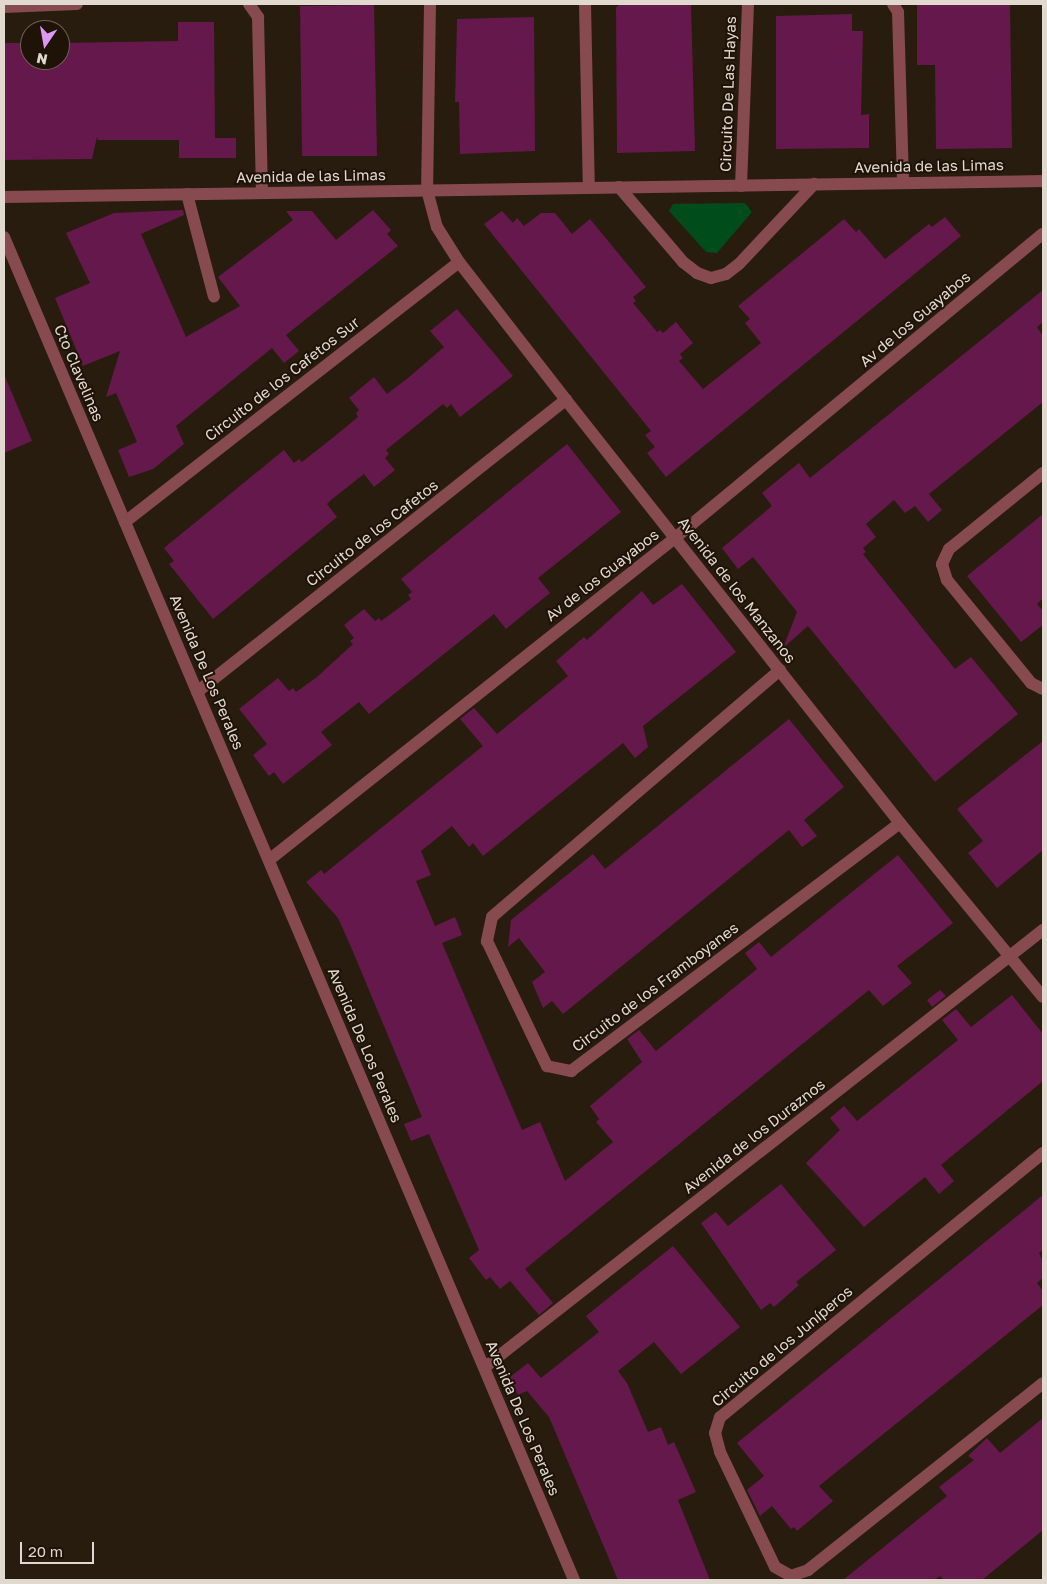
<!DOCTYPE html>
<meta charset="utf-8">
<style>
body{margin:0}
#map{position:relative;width:1047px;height:1584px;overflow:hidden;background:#281c0e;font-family:"Golos Text",sans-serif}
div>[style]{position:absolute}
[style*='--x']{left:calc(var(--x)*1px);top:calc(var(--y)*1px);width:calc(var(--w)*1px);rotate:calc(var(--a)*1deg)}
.green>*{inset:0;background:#004c1b}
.building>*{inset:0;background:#65184b}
.minor>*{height:12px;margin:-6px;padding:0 6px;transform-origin:6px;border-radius:6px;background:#874a4f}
span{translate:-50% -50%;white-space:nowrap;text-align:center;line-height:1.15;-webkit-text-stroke:4px #1e1306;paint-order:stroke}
.street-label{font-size:15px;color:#e1d9d0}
.frame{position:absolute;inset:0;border:5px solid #e1d9d0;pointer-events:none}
.north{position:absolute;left:20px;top:20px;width:50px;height:50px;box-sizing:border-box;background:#1e1306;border:1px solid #6c6257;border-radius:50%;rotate:192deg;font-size:14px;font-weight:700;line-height:20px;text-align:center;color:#e1d9d0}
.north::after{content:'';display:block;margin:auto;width:18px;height:22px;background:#dc99f4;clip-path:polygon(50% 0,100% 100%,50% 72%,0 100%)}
.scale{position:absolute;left:20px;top:1542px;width:74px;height:22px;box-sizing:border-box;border:2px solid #e1d9d0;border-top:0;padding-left:6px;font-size:15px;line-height:18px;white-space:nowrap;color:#e1d9d0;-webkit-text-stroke:4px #1e1306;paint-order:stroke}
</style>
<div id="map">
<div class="green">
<i style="clip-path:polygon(745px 203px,752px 212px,717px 253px,706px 252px,669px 211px,673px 204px)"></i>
</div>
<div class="building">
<i style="clip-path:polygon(619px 4px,691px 4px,695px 151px,617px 153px,616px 8px)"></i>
<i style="clip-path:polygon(917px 4px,1010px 4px,1012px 148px,936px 149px,935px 65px,917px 65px)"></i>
<i style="clip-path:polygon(374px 5px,377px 156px,302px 156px,300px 6px)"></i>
<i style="clip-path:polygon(852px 14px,852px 31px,863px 31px,861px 115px,869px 114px,869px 148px,776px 149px,776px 16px)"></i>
<i style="clip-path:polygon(534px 17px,535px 151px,460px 154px,459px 102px,455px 102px,457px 19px)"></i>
<i style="clip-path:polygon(178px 22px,214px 22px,215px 138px,236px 138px,236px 158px,179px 158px,179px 140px,98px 140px,97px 137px,92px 159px,4px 160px,4px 43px,30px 43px,30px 60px,60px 60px,60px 43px,178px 41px)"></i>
<i style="clip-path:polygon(183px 210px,184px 215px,141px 234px,186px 337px,240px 306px,218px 277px,293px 220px,286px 211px,312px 211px,336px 240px,373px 210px,391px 230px,387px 234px,398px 246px,286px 335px,299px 351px,284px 363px,272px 348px,176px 426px,184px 444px,153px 469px,129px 477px,118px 450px,137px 442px,116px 393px,106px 397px,120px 351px,83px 366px,55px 298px,90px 283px,66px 233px,114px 213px)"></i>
<i style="clip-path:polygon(502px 211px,513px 223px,517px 218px,524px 226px,541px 213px,555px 213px,572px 234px,590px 219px,646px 287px,633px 297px,636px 301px,633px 303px,657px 332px,660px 330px,663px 333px,676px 322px,693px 343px,680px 354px,683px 358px,679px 361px,703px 389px,761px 343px,745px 323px,750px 319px,738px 306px,844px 219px,856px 232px,859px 229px,885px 259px,929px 224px,932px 227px,945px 217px,961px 236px,666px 477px,647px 453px,655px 447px,645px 435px,651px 431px,484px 224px)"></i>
<i style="clip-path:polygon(1043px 290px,1043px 322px,1037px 327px,1043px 336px,1043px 402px,929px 494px,942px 510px,928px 522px,915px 506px,905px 513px,894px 500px,866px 524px,876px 537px,863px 548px,866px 552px,863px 554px,955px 669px,971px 657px,1018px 714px,935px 782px,808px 626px,783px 648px,797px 612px,753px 557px,738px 569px,722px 548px,772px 506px,762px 493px,789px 471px,799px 463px,810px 478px)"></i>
<i style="clip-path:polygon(457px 309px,513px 376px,460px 417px,451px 404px,447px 408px,443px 404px,386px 450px,389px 454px,385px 458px,395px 470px,374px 487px,364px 474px,331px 500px,327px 504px,337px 517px,213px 619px,169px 564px,174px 561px,164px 548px,284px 450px,294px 463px,299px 459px,302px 462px,335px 436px,358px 417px,356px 413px,359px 410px,349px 398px,374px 377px,387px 394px,408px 378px,444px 347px,430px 331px)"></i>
<i style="clip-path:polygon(4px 374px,32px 441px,4px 453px)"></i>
<i style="clip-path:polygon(567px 444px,621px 512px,538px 578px,550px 593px,506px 629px,494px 614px,369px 714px,359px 702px,321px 732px,332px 745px,283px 784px,274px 772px,269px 776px,253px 755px,267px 744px,239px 709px,278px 678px,289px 691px,293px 688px,296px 692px,317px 677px,353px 644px,350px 641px,354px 638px,344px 625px,364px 609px,375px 621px,379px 618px,381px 621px,411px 599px,408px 595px,412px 592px,401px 579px)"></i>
<i style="clip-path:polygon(1043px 514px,1043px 598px,1037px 604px,1043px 611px,1043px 625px,1021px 642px,967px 576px)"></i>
<i style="clip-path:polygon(682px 584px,736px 652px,643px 726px,648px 747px,635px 758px,623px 743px,483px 856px,473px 843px,469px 847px,452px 826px,421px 851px,431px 875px,416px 881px,435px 926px,455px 917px,462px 935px,442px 943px,522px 1130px,540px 1122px,565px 1181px,613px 1142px,596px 1122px,599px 1119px,590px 1106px,642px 1062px,627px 1039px,639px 1030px,656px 1051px,757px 969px,745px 953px,759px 942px,771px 957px,898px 855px,953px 923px,897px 966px,912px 983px,883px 1006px,869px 990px,525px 1269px,553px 1303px,539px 1315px,510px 1281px,500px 1289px,490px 1277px,486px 1280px,469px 1258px,479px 1250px,429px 1134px,411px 1141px,404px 1124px,422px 1117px,351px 947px,338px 918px,306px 882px,321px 870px,324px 874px,483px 746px,460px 719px,474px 708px,497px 734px,568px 676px,556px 661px,584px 637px,587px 640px,642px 591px,653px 605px)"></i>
<i style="clip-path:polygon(789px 719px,844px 787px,804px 820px,817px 836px,802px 847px,789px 830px,563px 1014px,552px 1001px,543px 1008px,532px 982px,545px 972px,519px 938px,508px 947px,511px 920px,593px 854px,605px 869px)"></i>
<i style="clip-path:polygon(1043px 741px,1043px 850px,997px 888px,968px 853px,983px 841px,957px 809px)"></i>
<i style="clip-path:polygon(940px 990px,946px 996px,932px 1007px,927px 1000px)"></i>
<i style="clip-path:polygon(1012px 995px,1043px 1034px,1043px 1081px,941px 1165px,954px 1181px,939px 1194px,925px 1177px,864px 1227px,806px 1163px,840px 1130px,830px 1118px,844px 1106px,857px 1121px,958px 1040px,942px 1020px,956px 1009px,971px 1027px)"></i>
<i style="clip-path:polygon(781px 1184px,836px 1250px,796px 1282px,799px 1285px,774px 1307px,770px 1303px,761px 1310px,701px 1223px,716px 1212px,728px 1226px)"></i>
<i style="clip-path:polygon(1043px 1195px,1043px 1250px,1039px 1253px,1043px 1261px,1043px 1278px,1037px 1283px,1043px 1291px,1043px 1305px,819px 1486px,833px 1501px,797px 1531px,794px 1527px,791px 1529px,772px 1506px,760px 1516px,747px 1490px,764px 1476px,737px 1443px)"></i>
<i style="clip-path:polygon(673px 1246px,740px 1327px,681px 1374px,654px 1342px,618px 1371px,627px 1383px,648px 1432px,661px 1427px,668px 1445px,674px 1442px,696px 1492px,678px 1500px,710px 1580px,618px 1580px,549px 1417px,527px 1391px,518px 1395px,510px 1377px,528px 1363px,541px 1378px,599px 1332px,586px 1316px)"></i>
<i style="clip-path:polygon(1043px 1418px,1043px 1530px,982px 1580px,944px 1580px,940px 1576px,934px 1580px,843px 1580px,947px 1496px,939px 1487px,974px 1460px,968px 1456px,987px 1438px,1000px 1453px)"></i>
</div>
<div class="minor">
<i style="--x:249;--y:4;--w:16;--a:55"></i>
<i style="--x:258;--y:17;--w:176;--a:88.7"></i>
<i style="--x:430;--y:4;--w:186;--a:90.9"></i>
<i style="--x:427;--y:190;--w:38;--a:75"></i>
<i style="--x:437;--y:227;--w:41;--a:57.8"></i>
<i style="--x:459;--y:262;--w:175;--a:52.2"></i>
<i style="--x:566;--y:400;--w:539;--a:51.71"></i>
<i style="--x:900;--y:823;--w:225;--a:50.6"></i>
<i style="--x:585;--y:4;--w:184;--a:88.8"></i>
<i style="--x:893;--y:4;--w:9;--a:58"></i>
<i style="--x:898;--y:12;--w:171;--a:88.3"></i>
<i style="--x:4;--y:7;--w:73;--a:-2.4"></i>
<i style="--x:741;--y:186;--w:182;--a:-87.8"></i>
<i style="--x:619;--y:187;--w:99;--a:49.5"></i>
<i style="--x:683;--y:262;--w:18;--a:38"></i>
<i style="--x:697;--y:273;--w:15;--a:20"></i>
<i style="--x:711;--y:278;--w:16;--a:-15"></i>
<i style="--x:726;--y:274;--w:16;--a:-38"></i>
<i style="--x:739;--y:264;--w:110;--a:-46.8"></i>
<i style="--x:187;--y:194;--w:106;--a:75.3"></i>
<i style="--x:4;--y:197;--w:1039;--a:-0.88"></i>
<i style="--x:4;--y:237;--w:1459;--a:67"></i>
<i style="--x:1043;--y:473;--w:121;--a:141"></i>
<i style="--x:949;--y:549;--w:17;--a:115"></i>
<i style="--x:942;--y:564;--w:17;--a:73"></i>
<i style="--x:947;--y:580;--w:133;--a:50.8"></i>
<i style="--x:1031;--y:683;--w:13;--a:27"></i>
<i style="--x:125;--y:522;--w:423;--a:-37.9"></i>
<i style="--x:780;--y:670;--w:379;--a:139.4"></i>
<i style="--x:492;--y:917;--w:25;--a:102"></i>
<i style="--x:487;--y:941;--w:139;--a:64.4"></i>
<i style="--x:547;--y:1066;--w:25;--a:12"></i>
<i style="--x:571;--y:1071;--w:412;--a:-37"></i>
<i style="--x:197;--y:692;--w:471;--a:-38.4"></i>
<i style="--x:269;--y:860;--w:518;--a:-38.42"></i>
<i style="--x:675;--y:538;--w:477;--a:-39.6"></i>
<i style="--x:1043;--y:1153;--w:417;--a:140.7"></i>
<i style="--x:720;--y:1417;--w:17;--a:107"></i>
<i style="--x:715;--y:1433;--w:20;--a:75"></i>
<i style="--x:720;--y:1452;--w:127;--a:64.4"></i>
<i style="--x:775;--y:1567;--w:18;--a:29"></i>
<i style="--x:791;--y:1576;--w:18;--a:-19"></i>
<i style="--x:808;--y:1570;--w:300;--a:-38.5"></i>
<i style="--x:485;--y:1367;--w:709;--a:-38.07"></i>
</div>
<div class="street-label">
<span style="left:728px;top:94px;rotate:-88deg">Circuito De Las Hayas</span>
<span style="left:929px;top:166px;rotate:-1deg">Avenida de las Limas</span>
<span style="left:311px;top:176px;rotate:-1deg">Avenida de las Limas</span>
<span style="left:915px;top:319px;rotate:-40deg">Av de los Guayabos</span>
<span style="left:79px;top:373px;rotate:67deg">Cto Clavelinas</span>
<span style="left:282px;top:379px;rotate:-38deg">Circuito de los Cafetos Sur</span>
<span style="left:372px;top:533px;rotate:-38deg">Circuito de los Cafetos</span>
<span style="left:602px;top:575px;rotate:-38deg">Av de los Guayabos</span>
<span style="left:737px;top:590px;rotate:52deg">Avenida de los Manzanos</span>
<span style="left:207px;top:672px;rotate:67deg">Avenida De Los Perales</span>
<span style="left:655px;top:987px;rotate:-37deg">Circuito de los Framboyanes</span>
<span style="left:365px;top:1045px;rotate:67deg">Avenida De Los Perales</span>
<span style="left:754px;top:1136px;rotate:-38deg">Avenida de los Duraznos</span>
<span style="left:782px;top:1346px;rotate:-40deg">Circuito de los Juníperos</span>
<span style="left:523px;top:1418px;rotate:67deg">Avenida De Los Perales</span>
</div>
<div class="frame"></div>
<div class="north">N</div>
<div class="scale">20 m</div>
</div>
